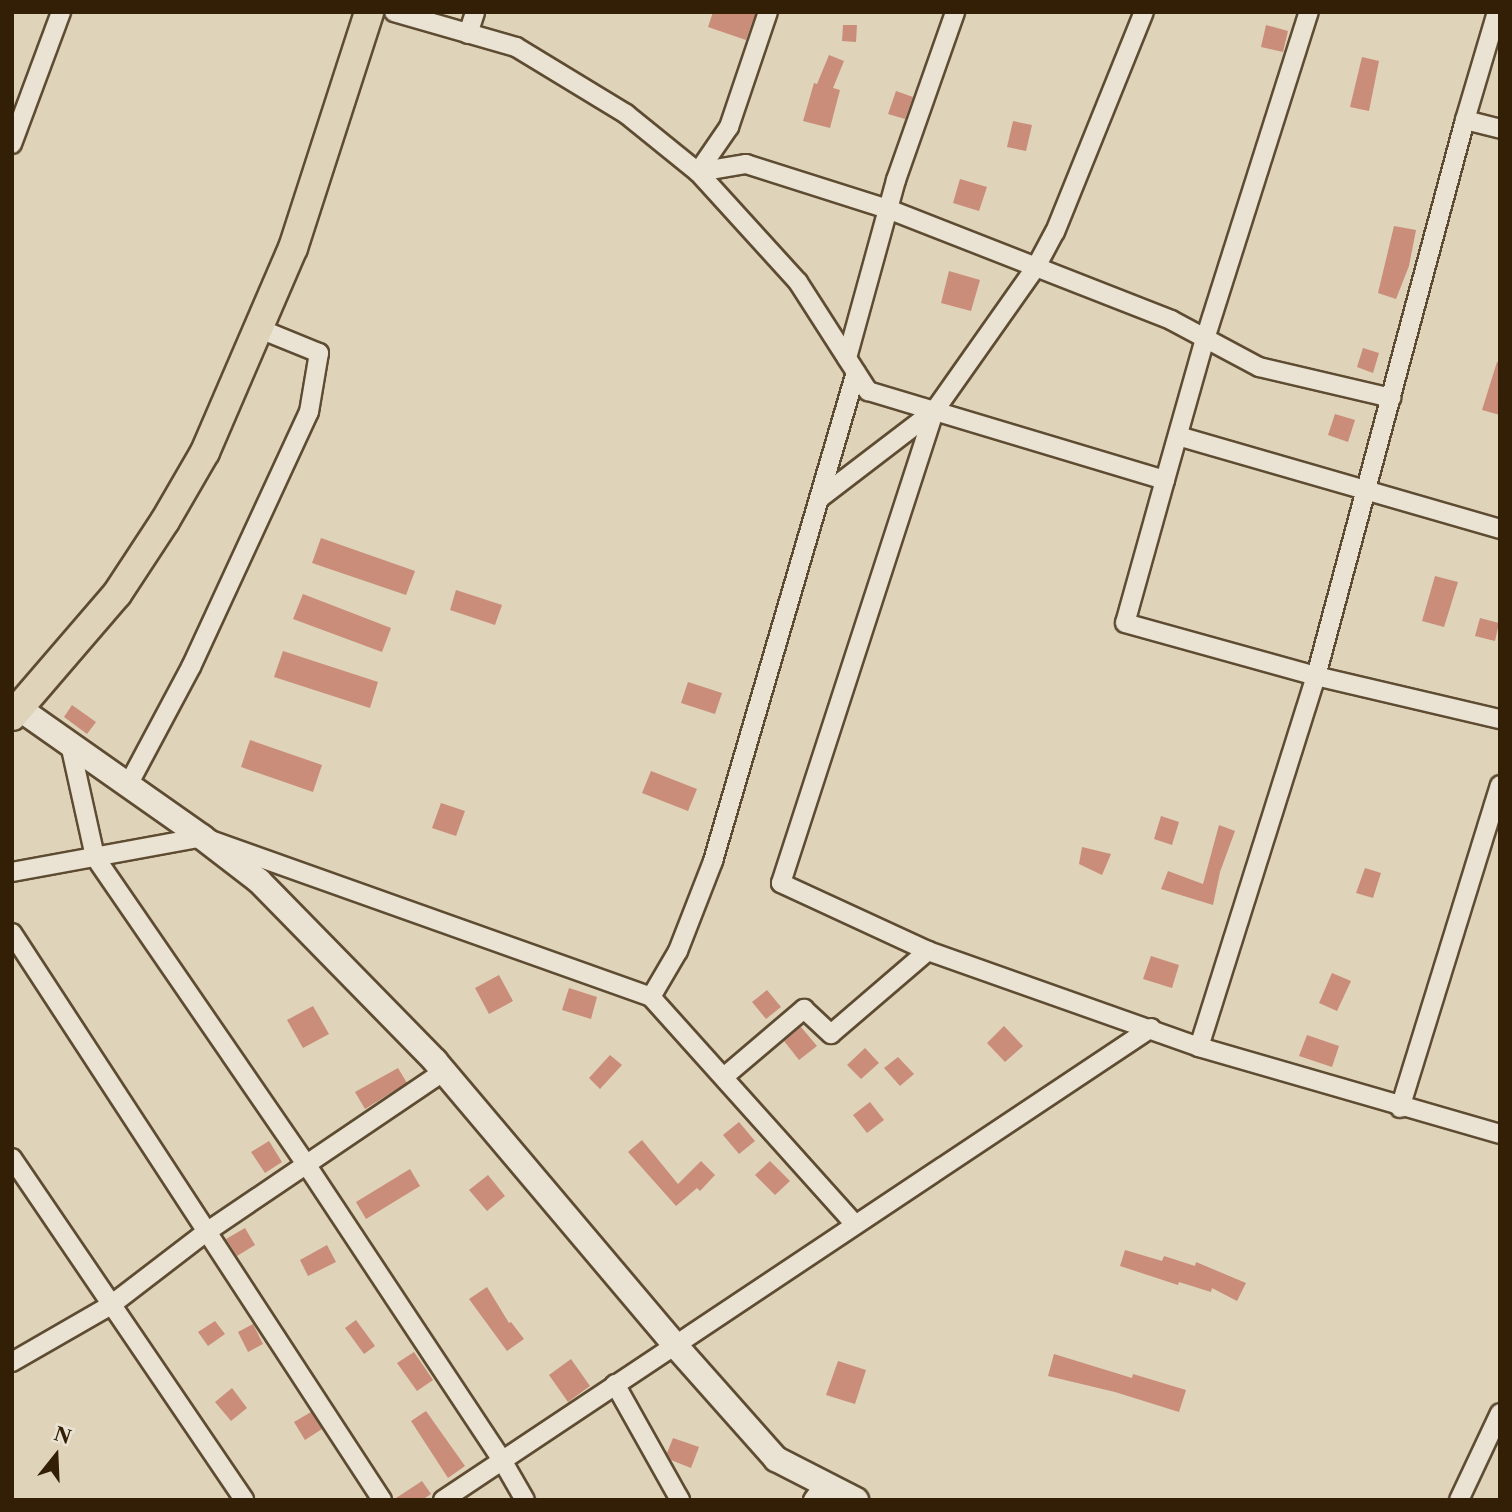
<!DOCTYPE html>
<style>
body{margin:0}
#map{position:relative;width:1512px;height:1512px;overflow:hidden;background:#dfd3ba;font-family:"Libre Caslon Text",serif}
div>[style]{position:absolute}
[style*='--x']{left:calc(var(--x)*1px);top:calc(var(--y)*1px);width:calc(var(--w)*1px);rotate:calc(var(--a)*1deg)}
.building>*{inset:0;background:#ca8d7a}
.roads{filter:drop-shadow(2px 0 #5e4c32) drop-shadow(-2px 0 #5e4c32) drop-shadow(0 2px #5e4c32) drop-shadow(0 -2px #5e4c32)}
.street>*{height:18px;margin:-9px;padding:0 9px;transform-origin:9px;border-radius:9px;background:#eae2d2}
.secondary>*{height:24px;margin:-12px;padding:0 12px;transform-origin:12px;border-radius:12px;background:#eae2d2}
.primary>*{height:28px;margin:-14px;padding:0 14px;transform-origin:14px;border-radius:14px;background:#dfd3ba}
span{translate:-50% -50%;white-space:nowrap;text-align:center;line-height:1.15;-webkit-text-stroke:6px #eae2d2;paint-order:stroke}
.frame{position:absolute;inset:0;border:14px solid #331f05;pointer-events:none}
.north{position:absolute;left:21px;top:1421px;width:70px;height:70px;-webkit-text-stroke:5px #eae2d2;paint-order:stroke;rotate:18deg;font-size:19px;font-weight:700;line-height:28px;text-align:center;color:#331f05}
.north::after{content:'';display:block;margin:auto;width:24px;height:32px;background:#331f05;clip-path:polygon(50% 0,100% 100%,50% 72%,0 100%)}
</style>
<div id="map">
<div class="building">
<i style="clip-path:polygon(713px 12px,756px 12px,746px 40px,708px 27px)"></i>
<i style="clip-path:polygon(843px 25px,857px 25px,856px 42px,842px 41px)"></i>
<i style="clip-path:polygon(1266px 25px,1288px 31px,1283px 52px,1261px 47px)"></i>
<i style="clip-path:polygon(829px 55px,844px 61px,833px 88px,840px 90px,830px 128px,803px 121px,814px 83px,817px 84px)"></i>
<i style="clip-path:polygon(1362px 57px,1379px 61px,1369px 111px,1350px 107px)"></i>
<i style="clip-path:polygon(896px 91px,913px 97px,905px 119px,888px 114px)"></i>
<i style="clip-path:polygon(1013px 121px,1032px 125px,1026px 151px,1007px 147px)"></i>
<i style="clip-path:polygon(960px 179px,987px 187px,979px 211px,953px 203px)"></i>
<i style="clip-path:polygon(1394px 226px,1416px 230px,1409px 266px,1396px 299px,1378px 293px)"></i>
<i style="clip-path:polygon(949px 271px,980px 280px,971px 311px,941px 303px)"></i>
<i style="clip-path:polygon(1363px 348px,1379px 353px,1373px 373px,1357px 367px)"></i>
<i style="clip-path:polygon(1497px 362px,1500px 363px,1500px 415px,1482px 410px)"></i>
<i style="clip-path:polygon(1335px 414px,1355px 420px,1348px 442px,1328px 435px)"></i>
<i style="clip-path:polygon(321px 538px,415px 571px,406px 595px,312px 563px)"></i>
<i style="clip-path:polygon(1435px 576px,1458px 582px,1444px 627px,1422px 621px)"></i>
<i style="clip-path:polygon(456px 590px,502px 605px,495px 625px,450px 610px)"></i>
<i style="clip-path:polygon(303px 594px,391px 628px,382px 652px,293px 619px)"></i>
<i style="clip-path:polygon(1480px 618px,1499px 623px,1495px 641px,1475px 636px)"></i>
<i style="clip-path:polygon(283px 651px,378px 682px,370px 708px,274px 677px)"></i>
<i style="clip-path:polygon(688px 682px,722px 693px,715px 714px,681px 703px)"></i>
<i style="clip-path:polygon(72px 705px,96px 722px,87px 734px,64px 717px)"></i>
<i style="clip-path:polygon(250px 740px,322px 765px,313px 792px,241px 767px)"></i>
<i style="clip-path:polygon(651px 771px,697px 789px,688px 811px,642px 793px)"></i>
<i style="clip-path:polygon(441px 803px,465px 811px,456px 836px,432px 828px)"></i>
<i style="clip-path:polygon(1161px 816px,1179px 822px,1172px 845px,1154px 839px)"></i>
<i style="clip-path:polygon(1219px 825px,1235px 831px,1220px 872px,1213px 905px,1161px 889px,1168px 871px,1203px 884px)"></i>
<i style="clip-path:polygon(1082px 847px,1111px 854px,1102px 875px,1079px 864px)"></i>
<i style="clip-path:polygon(1365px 868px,1381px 873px,1373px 898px,1356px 893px)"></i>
<i style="clip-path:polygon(1151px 956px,1179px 965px,1172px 988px,1143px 979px)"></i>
<i style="clip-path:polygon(1332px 973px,1351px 981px,1337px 1011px,1319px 1003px)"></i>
<i style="clip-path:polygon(499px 975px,513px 1001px,489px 1014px,475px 988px)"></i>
<i style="clip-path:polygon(569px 988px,597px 997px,591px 1019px,562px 1010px)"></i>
<i style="clip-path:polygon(767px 990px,781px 1007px,766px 1019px,752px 1002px)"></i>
<i style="clip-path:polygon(313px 1006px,329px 1034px,303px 1048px,287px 1020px)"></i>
<i style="clip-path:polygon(1004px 1026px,1023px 1046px,1005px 1062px,987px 1043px)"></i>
<i style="clip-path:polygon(801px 1027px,817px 1046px,799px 1060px,784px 1041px)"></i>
<i style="clip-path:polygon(1307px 1035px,1339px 1046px,1332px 1067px,1299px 1056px)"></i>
<i style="clip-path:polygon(865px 1048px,879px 1063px,861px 1079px,847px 1065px)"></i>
<i style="clip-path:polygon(610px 1055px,622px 1065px,600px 1089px,589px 1078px)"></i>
<i style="clip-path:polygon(898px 1057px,914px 1074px,900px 1086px,884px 1068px)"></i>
<i style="clip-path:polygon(398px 1068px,407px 1083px,365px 1109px,355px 1092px)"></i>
<i style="clip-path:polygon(870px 1102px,884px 1120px,867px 1133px,853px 1115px)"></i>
<i style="clip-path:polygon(739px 1122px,755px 1141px,739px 1154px,723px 1135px)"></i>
<i style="clip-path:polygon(642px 1140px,678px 1184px,701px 1161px,715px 1175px,700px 1191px,697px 1188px,676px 1206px,628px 1152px)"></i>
<i style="clip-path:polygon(269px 1141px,282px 1162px,265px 1173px,251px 1152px)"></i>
<i style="clip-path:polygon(770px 1161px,790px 1181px,775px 1195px,755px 1175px)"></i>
<i style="clip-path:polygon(410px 1169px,420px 1186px,366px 1219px,356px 1202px)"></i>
<i style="clip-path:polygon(488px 1175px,505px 1196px,487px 1211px,469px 1190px)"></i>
<i style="clip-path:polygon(245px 1228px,255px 1245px,237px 1256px,226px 1239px)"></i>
<i style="clip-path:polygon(327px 1245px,336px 1262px,308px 1276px,300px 1260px)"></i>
<i style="clip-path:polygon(1125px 1250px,1162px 1261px,1164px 1256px,1195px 1266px,1196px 1262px,1246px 1283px,1237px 1301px,1212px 1288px,1211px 1292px,1179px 1282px,1178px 1285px,1120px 1266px)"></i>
<i style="clip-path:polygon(487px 1287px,509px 1323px,511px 1322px,524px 1339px,507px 1351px,469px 1299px)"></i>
<i style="clip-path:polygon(356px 1320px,375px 1346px,364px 1354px,345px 1328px)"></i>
<i style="clip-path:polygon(215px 1321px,225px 1334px,208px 1346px,198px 1332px)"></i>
<i style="clip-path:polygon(253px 1324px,263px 1344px,248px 1352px,238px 1332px)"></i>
<i style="clip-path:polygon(414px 1352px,433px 1380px,417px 1391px,397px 1363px)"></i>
<i style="clip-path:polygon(1054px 1354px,1132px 1378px,1133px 1374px,1186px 1390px,1179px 1412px,1115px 1392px,1048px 1376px)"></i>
<i style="clip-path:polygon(571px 1359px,590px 1386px,568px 1402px,549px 1375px)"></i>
<i style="clip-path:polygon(838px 1361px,866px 1370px,855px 1404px,826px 1395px)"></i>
<i style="clip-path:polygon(232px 1388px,247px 1408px,231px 1421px,215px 1402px)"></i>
<i style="clip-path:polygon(426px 1411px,465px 1466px,448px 1478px,411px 1421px)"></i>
<i style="clip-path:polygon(311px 1412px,322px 1429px,305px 1440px,294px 1422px)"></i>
<i style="clip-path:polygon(673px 1438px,699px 1447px,691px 1468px,671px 1460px,667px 1453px)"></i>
<i style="clip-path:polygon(422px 1481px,431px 1494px,422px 1500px,393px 1500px)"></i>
</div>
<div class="roads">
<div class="street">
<i style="--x:394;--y:12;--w:127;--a:16"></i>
<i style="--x:516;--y:47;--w:129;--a:31.3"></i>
<i style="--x:626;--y:114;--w:92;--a:38.9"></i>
<i style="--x:698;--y:172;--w:149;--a:47.7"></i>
<i style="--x:798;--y:282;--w:130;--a:57.3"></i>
<i style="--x:868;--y:391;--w:310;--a:16.7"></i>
<i style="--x:1165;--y:480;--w:148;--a:105.6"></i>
<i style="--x:1125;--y:623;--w:198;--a:15.5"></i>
<i style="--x:1316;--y:676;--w:189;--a:13.2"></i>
<i style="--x:468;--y:34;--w:23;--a:-72"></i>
<i style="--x:1465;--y:120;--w:36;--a:14"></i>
<i style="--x:12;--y:144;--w:141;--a:-69.6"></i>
<i style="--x:698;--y:172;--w:49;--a:-9.5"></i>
<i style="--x:746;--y:164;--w:149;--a:17.6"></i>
<i style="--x:888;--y:209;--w:304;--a:21.4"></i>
<i style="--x:1171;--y:320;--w:100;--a:28.1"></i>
<i style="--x:1259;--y:367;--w:136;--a:13.2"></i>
<i style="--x:698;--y:172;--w:55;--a:-55.4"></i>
<i style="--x:729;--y:127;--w:121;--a:-71.3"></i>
<i style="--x:847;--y:358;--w:185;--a:-74.6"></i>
<i style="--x:896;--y:180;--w:178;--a:-70.6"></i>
<i style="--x:1178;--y:436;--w:335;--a:16.1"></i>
<i style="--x:1165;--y:480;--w:147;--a:-74.2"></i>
<i style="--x:1205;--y:339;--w:343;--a:-72.4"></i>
<i style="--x:820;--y:498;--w:145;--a:-37.4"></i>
<i style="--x:935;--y:410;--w:175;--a:-54.8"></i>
<i style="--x:1036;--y:267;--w:40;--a:-62"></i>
<i style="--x:1055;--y:232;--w:237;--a:-68"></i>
<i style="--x:70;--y:744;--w:116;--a:77.5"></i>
<i style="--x:95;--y:857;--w:373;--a:55.5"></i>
<i style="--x:306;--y:1164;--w:355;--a:56.5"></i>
<i style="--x:502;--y:1460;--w:46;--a:60.1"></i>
<i style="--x:128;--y:785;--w:134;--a:-61.9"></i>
<i style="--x:191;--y:667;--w:281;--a:-65.2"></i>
<i style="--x:309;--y:412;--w:60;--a:-80.4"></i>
<i style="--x:319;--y:353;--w:64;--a:-157.9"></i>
<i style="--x:12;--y:872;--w:193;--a:-10.4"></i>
<i style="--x:202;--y:837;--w:477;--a:19.6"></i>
<i style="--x:651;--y:997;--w:305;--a:48.1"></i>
<i style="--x:12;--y:933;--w:677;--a:56.87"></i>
<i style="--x:928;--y:951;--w:162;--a:-155.2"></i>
<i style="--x:781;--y:883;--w:497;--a:-72"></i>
<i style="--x:651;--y:997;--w:53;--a:-59.6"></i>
<i style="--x:678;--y:951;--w:97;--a:-68.7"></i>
<i style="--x:713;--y:861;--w:509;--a:-73.7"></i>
<i style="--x:1199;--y:1047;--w:389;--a:-72.5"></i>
<i style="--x:1316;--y:676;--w:576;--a:-75"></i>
<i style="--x:1465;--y:120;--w:113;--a:-73.5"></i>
<i style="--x:725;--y:1076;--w:104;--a:-40.3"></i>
<i style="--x:804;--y:1009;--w:37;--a:43"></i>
<i style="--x:831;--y:1034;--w:128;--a:-40.6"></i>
<i style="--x:928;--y:951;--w:288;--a:19.5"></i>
<i style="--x:1199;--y:1047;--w:313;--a:16.1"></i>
<i style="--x:1400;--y:1108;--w:338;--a:-72.8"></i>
<i style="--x:12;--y:1158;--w:413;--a:55.8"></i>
<i style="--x:12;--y:1362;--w:114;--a:-29.9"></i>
<i style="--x:111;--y:1305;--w:118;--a:-37.5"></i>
<i style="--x:205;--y:1233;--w:289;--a:-34.1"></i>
<i style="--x:615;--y:1384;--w:133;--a:60.7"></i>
<i style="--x:443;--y:1500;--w:851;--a:-33.69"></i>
<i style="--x:813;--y:1500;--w:20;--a:-53"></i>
<i style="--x:1459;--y:1500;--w:96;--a:-64.8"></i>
</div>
<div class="secondary">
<i style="--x:20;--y:709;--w:223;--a:35.1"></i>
<i style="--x:202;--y:837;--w:72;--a:37.7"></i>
<i style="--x:259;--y:881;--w:252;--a:45.6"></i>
<i style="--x:435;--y:1061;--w:370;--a:49.8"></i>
<i style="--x:674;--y:1344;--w:154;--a:48.4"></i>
<i style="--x:776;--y:1459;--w:90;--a:27.1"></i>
</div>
<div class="primary">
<i style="--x:12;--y:716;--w:161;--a:-49.3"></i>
<i style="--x:117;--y:594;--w:87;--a:-56.7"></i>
<i style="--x:165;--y:521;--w:80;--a:-59.9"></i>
<i style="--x:205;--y:452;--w:222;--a:-66.7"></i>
<i style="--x:293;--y:248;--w:248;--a:-72.1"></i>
</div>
</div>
<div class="frame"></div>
<div class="north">N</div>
</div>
